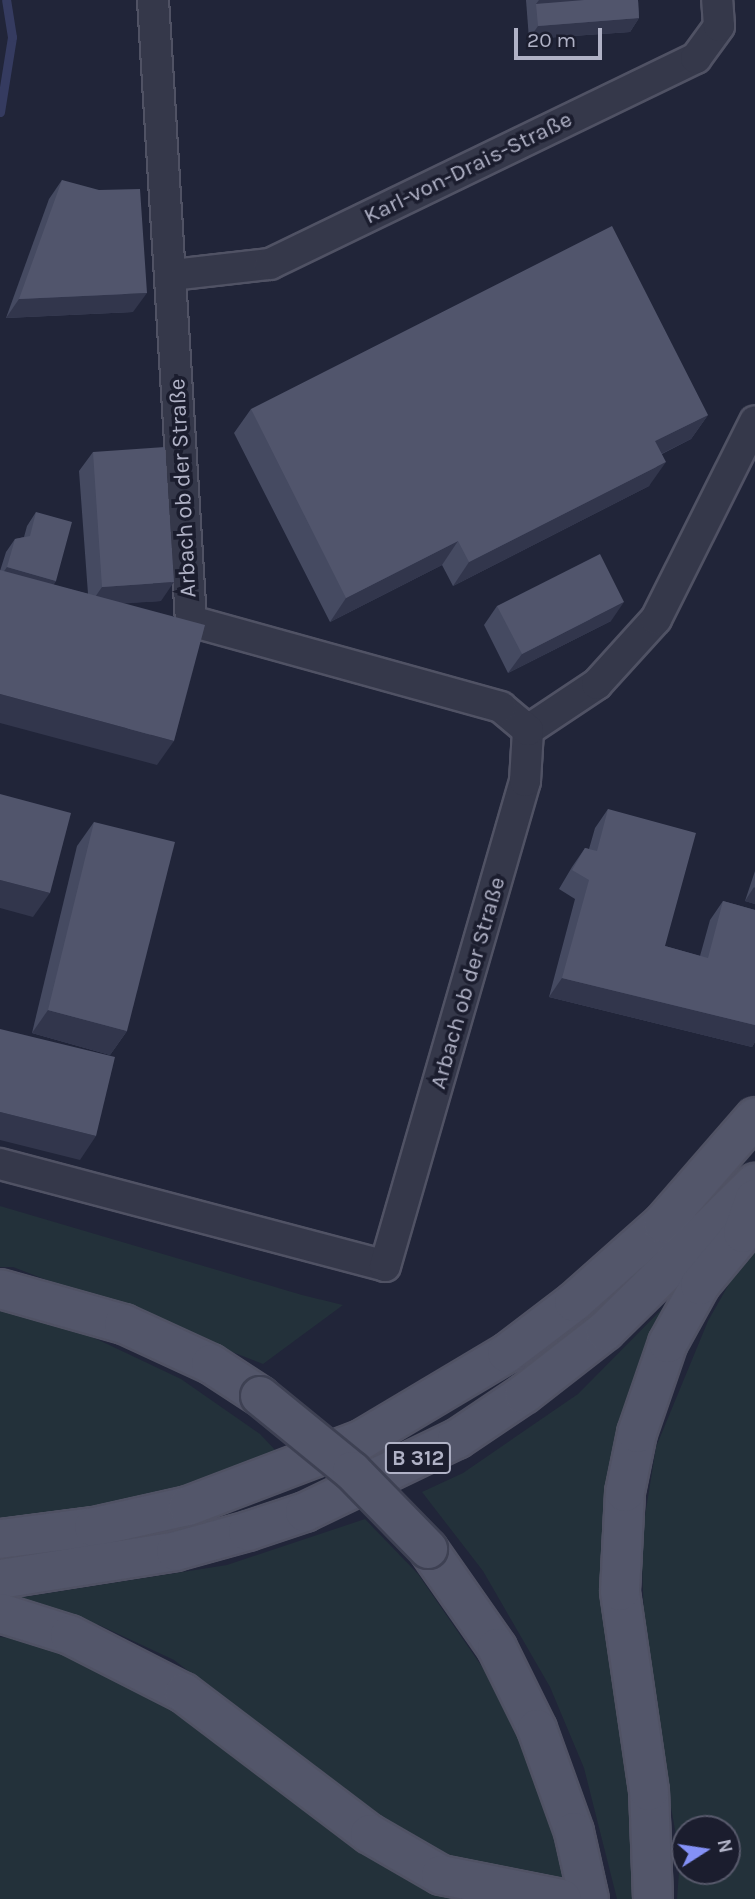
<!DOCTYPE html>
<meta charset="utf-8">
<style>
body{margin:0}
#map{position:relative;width:755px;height:1899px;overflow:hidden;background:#212539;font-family:Karla,sans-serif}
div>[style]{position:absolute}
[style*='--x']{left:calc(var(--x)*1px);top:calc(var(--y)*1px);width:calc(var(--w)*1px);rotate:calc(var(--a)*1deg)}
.green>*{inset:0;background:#23313a}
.stream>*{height:9px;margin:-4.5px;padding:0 4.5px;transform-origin:4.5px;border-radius:4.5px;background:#353b60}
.roads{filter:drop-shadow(2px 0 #505264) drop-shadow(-2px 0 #505264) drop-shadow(0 2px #505264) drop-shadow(0 -2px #505264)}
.minor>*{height:30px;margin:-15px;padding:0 15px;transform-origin:15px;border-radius:15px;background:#35384a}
.major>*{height:38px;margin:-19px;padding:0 19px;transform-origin:19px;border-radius:19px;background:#53566a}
.bridges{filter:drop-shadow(2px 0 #3e4153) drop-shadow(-2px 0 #3e4153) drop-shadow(0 2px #3e4153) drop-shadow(0 -2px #3e4153)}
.major-bridge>*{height:38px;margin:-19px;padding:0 19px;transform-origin:19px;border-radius:19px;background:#53566a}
.wall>*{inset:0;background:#454a61}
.shaded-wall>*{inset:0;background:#32364c}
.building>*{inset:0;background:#51556c}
span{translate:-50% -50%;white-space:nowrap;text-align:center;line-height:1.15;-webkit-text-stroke:7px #1b1d2e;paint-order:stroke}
.shield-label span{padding:2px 5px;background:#1b1d2e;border:2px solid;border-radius:5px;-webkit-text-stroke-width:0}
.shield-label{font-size:21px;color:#b0b2c6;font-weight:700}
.street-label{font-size:23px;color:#b0b2c6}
.north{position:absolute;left:671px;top:1815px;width:70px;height:70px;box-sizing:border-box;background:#1b1d2e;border:2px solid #57596b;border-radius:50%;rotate:78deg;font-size:19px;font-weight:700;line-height:28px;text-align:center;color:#b0b2c6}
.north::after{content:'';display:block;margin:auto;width:24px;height:32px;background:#8491f7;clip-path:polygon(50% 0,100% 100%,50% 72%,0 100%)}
.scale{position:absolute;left:514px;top:28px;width:88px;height:32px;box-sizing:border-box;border:4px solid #b0b2c6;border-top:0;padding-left:9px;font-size:21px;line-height:24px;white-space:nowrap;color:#b0b2c6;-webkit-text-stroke:5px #1b1d2e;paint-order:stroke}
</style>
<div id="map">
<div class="green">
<i style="clip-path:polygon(0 1206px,302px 1295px,343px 1305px,263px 1364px,13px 1267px,0 1267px)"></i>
<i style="clip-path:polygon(evenodd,751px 1245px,755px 1248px,755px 1899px,677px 1899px,680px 1858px,646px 1667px,641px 1541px,656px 1447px,708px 1321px,751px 1245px,685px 1829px,727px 1829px,727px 1871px,685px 1871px,685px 1829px)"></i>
<i style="clip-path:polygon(0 1307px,67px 1325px,181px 1379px,260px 1434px,278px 1453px,184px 1488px,66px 1513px,0 1520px)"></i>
<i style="clip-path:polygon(662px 1309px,637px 1372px,610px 1489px,640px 1816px,638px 1899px,617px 1899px,584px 1768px,550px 1687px,483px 1571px,422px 1492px,463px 1473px,578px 1394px)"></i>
<i style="clip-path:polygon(365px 1519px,418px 1574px,485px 1671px,533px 1762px,573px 1887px,547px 1876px,497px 1872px,453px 1860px,402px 1836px,174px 1660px,99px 1625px,16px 1606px,17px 1598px,227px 1565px)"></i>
<i style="clip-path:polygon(0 1637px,44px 1641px,152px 1688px,419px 1880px,463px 1899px,0 1899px)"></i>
</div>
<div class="stream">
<i style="--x:0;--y:112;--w:76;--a:-80.9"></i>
<i style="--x:12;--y:37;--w:37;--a:-99"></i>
</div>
<div class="roads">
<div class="minor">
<i style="--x:173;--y:275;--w:98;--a:-6.5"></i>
<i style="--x:270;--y:264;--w:473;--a:-25.8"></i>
<i style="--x:696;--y:58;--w:39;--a:-54"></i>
<i style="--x:719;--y:26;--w:26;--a:-94"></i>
<i style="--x:528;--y:730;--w:83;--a:-33.7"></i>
<i style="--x:597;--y:684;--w:88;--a:-47.8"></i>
<i style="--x:656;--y:619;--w:221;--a:-63.4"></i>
<i style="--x:0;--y:1164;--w:398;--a:14.8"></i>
<i style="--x:385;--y:1266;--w:505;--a:-73.9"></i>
<i style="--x:525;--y:781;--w:51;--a:-86.6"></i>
<i style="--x:528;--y:730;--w:35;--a:-140"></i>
<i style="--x:501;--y:707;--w:322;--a:-164.5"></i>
<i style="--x:191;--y:621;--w:622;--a:-93.5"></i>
</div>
<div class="major">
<i style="--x:0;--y:1289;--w:129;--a:15.8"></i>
<i style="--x:124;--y:1324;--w:96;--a:24.7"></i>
<i style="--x:211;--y:1364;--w:59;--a:33.1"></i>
<i style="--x:0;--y:1539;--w:95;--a:-7.3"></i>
<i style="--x:94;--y:1527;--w:96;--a:-12.6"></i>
<i style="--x:188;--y:1506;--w:185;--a:-20.9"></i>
<i style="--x:361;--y:1440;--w:170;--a:-30.8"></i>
<i style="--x:507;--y:1353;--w:84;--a:-37.3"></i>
<i style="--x:574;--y:1302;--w:119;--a:-41.6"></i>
<i style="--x:663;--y:1223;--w:140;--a:-49"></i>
<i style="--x:428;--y:1549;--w:121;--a:55.1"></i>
<i style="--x:497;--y:1648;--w:90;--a:63.7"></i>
<i style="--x:537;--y:1729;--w:109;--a:70.2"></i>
<i style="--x:574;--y:1832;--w:69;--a:77.4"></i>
<i style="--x:0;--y:1579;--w:178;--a:-9"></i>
<i style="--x:176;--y:1551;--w:75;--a:-15.5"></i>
<i style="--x:248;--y:1531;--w:60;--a:-18.4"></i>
<i style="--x:305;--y:1512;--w:169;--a:-25.7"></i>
<i style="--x:457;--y:1439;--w:81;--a:-33.9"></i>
<i style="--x:524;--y:1394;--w:103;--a:-37.9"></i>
<i style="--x:605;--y:1331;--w:211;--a:-44.6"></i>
<i style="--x:0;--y:1613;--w:73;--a:17.4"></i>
<i style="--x:70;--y:1635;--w:128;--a:27"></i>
<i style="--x:184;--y:1693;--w:233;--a:37.2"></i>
<i style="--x:370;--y:1834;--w:82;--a:30"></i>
<i style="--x:441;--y:1875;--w:123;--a:11.2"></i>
<i style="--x:653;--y:1899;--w:108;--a:-92.1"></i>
<i style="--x:649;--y:1791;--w:202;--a:-98.3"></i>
<i style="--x:620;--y:1591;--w:99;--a:-87.1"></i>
<i style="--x:625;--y:1492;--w:60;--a:-78.5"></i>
<i style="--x:637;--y:1433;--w:95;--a:-71"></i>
<i style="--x:668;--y:1343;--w:66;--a:-61.1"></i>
<i style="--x:700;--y:1285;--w:67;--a:-50.4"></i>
<i style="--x:743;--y:1233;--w:36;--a:-71"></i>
</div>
</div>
<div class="bridges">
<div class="major-bridge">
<i style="--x:260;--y:1396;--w:119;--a:39.2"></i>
<i style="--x:352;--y:1471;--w:109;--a:45.7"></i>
</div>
</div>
<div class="wall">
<i style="clip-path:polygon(526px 0,638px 0,639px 18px,630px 32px,529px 39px)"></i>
<i style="clip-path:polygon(62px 180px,133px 312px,6px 318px,49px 199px)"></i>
<i style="clip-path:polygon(251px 409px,708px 415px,691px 439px,662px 454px,649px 486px,453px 586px,442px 565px,330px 622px,234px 433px)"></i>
<i style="clip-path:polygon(93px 452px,161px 601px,123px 603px,157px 765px,0 571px,6px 552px,15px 539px,24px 537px,27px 526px,36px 512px,56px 581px,53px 585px,88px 594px,79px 471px)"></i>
<i style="clip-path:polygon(497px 606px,611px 621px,508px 673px,484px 625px)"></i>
<i style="clip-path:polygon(608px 809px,665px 946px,700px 956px,710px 920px,723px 901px,755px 910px,755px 1042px,752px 1047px,549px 997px,575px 899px,559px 889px,572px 867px,585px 848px,589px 849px,595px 828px)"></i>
<i style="clip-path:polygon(94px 822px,127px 1031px,110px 1055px,32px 1033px,77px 846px)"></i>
<i style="clip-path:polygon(755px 871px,755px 904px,745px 901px)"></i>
</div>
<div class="shaded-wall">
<i style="clip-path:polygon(539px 0,635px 0,536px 4px)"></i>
<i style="clip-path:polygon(639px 18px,630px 32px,529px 39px,538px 26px)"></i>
<i style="clip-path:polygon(147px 293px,133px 312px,6px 318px,19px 299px)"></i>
<i style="clip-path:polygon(708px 415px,691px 439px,639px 465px,655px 441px)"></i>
<i style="clip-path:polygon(666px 462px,649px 486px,453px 586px,469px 562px)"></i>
<i style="clip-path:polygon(458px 541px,442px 565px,330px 622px,346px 598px)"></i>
<i style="clip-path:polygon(7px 567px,56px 581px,47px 594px,0 577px)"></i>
<i style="clip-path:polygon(174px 582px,161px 601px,89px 606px,102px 587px)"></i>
<i style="clip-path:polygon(624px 602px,611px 621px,508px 673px,522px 654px)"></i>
<i style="clip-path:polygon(0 694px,174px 741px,157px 765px,0 723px)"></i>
<i style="clip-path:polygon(0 880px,50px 893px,33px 917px,0 908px)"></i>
<i style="clip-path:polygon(754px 887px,755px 888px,755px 904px,745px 901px)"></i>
<i style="clip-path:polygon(562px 978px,755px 1025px,755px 1042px,752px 1047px,549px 997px)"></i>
<i style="clip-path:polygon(48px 1010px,127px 1031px,110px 1055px,32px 1033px)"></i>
<i style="clip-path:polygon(0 1112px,96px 1136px,80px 1160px,0 1140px)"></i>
</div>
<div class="building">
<i style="clip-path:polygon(584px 0,638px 0,639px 18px,538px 26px,536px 4px)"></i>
<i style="clip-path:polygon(62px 180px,99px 190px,140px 189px,147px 293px,19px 299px)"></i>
<i style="clip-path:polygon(612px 226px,708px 415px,655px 441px,666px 462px,469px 562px,458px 541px,346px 598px,251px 409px)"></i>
<i style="clip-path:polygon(165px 447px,174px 582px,102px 587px,93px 452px)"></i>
<i style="clip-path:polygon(36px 512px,72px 522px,56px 581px,7px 567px,15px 539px,30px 536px)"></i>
<i style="clip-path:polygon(600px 554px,624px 602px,522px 654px,497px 606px)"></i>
<i style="clip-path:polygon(0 570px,205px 625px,174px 741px,0 694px)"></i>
<i style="clip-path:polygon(0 794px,71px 813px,50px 893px,0 880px)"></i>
<i style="clip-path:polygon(608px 809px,696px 833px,665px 946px,708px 958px,723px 901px,755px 910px,755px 1025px,562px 978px,589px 880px,572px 870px,585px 848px,597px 851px)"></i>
<i style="clip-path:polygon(94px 822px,175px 842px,127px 1031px,48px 1010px)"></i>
<i style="clip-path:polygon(0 1029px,115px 1057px,96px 1136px,0 1112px)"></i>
</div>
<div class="shield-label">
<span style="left:418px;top:1458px">B 312</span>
</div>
<div class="street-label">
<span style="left:468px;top:168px;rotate:-26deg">Karl-von-Drais-Straße</span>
<span style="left:183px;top:488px;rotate:-93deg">Arbach ob der Straße</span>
<span style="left:468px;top:983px;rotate:-74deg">Arbach ob der Straße</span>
</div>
<div class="north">N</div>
<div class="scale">20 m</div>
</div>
